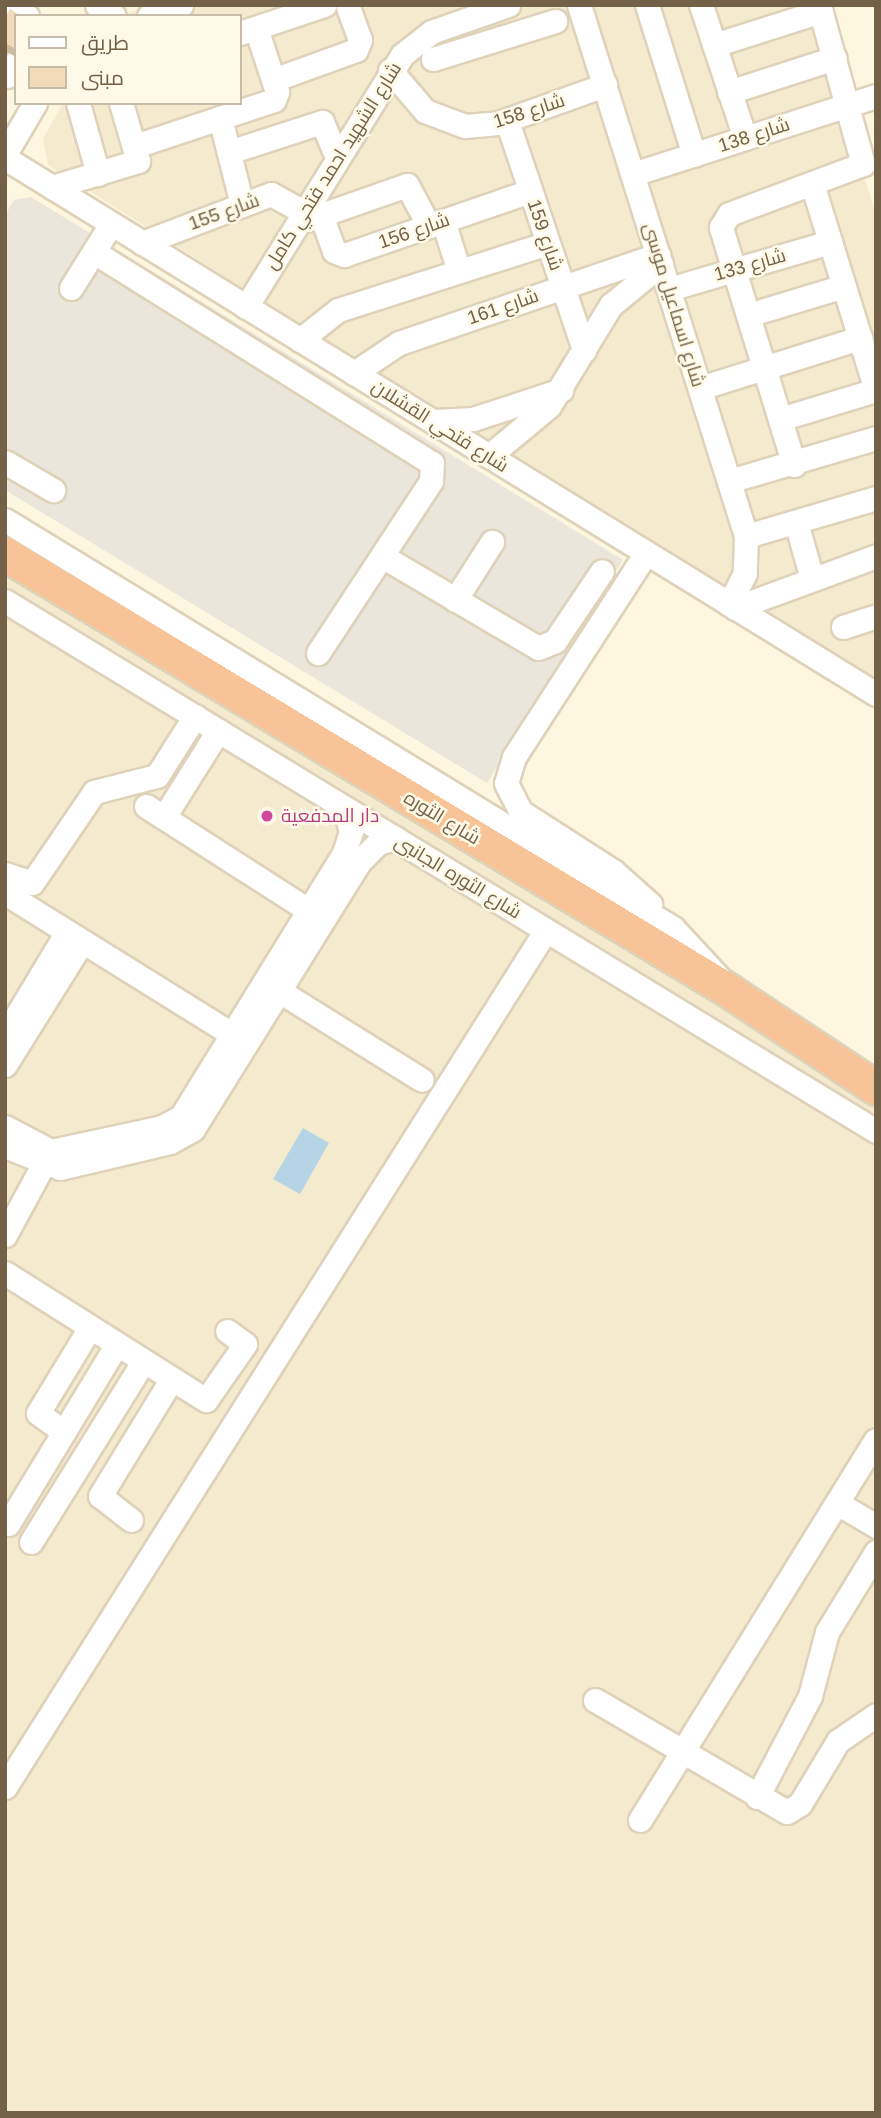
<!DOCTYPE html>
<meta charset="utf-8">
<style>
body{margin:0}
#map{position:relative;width:881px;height:2118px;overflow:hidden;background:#fdf7e0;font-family:Arial,Cairo,sans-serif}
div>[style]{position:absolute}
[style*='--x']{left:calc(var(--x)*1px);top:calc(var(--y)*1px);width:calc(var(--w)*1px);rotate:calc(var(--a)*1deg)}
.residential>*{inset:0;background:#f4ebcf}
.industrial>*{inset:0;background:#ebe6dc}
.water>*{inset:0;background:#b5d5e6}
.roads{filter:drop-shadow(2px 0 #ded2b9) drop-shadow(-2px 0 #ded2b9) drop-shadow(0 2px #ded2b9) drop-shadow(0 -2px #ded2b9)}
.minor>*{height:23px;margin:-11.5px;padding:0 11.5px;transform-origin:11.5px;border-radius:11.5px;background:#fff}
.highway>*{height:33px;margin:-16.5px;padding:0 16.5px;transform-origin:16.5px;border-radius:16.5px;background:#f8c396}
.wall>*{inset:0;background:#d0bc9e}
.building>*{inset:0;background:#f2dbb8}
.dots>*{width:19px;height:19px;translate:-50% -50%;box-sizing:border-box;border:4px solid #fffae7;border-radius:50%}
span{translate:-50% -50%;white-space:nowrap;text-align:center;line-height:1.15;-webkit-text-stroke:5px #fffae7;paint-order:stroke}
.street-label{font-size:19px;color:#746047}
.hotel-label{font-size:19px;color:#b23c85}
.left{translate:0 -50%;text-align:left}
.frame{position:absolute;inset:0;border:7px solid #746047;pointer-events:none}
.legend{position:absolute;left:14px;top:14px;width:228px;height:91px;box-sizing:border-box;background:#fffae7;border:2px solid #c7bca7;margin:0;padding:9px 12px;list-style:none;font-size:21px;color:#746047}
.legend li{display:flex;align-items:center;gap:14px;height:35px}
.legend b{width:35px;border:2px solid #c7bca7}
</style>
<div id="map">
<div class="residential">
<i style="clip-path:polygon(149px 5px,808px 5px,876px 214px,876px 687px,48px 165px,43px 139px,63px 103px,240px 103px,240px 16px,120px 16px)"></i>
<i style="clip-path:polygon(5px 548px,876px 1079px,876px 2113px,5px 2113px)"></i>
</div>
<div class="industrial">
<i style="clip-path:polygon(31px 197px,623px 560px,487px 783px,5px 490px,5px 215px,14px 200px)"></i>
</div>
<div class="water">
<i style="clip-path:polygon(303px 1128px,329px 1143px,300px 1194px,273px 1179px)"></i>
</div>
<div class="roads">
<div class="minor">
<i style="--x:97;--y:5;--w:20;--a:33"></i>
<i style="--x:579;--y:5;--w:557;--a:72.54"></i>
<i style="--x:746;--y:536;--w:37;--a:92"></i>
<i style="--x:745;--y:573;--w:35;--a:117"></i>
<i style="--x:647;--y:5;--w:157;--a:72.6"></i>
<i style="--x:701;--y:5;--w:140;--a:71.7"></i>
<i style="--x:5;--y:16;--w:22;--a:0"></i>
<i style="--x:149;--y:16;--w:34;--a:-19"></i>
<i style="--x:240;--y:33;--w:89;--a:-18.4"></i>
<i style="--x:714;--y:45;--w:112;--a:-17.6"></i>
<i style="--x:433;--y:59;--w:128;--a:-17.3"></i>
<i style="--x:390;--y:70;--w:54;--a:49.5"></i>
<i style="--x:425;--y:111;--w:43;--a:20.6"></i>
<i style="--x:465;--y:126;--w:33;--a:-5"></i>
<i style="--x:498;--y:123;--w:114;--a:-19.6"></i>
<i style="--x:7;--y:76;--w:17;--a:-57"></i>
<i style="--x:273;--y:80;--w:88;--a:-19.9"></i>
<i style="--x:356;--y:50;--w:11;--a:-68"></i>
<i style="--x:360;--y:40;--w:37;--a:-110"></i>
<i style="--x:729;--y:92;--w:111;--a:-17.8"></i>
<i style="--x:78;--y:103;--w:74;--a:74.3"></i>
<i style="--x:220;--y:118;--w:89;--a:75.7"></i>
<i style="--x:507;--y:121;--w:242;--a:71.4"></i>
<i style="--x:135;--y:146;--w:146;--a:-18.3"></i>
<i style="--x:274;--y:100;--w:9;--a:-69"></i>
<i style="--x:277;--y:92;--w:67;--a:-108.2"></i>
<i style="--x:229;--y:152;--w:98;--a:-17.9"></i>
<i style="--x:322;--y:122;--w:38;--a:67"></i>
<i style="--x:5;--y:154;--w:59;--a:-59.5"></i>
<i style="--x:5;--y:158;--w:1023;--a:31.61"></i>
<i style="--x:633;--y:174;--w:255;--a:-17.8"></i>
<i style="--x:52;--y:187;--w:90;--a:-16.8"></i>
<i style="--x:138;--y:161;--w:60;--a:-106.3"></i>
<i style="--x:321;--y:215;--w:38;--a:70"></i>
<i style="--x:334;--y:251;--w:11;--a:22"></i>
<i style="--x:344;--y:255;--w:197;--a:-19"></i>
<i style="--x:307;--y:220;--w:106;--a:-19.3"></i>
<i style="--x:407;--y:185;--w:47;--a:61.8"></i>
<i style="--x:443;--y:221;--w:52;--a:72.3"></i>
<i style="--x:142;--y:243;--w:138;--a:-20.8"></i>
<i style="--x:271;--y:194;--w:38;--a:29"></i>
<i style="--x:94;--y:252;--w:398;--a:32"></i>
<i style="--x:432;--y:463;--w:18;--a:93"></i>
<i style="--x:431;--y:481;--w:206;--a:123.3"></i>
<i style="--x:71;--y:288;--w:75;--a:-58"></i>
<i style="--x:669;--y:289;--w:168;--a:-16.3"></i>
<i style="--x:246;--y:307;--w:296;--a:-58.2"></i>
<i style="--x:402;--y:55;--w:37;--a:-38"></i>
<i style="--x:431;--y:32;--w:82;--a:-19.3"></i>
<i style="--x:748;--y:315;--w:100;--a:-16.8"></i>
<i style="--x:300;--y:340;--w:48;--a:-38.3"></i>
<i style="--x:338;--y:310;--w:220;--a:-17.7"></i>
<i style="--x:354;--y:373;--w:54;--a:-33.7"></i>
<i style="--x:399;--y:343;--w:274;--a:-18.8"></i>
<i style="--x:700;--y:388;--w:168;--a:-17.4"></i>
<i style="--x:780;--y:419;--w:100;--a:-16.8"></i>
<i style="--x:876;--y:390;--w:214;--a:-107.2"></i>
<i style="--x:433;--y:421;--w:40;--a:-2.9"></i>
<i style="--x:473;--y:419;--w:93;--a:-18.2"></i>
<i style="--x:489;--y:456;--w:78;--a:-39.8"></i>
<i style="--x:549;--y:406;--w:119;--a:-58.5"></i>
<i style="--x:611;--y:305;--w:65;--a:-39.4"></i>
<i style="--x:5;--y:462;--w:56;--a:30.3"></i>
<i style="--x:794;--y:465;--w:249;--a:-107.1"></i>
<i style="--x:721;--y:227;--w:15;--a:-58"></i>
<i style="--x:729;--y:214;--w:143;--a:-20.5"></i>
<i style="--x:863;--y:164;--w:165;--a:-105.5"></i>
<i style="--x:729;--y:481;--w:153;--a:-16.3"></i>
<i style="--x:5;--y:520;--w:783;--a:31.42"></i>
<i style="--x:673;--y:928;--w:75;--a:47.2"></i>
<i style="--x:796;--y:522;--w:59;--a:74.3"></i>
<i style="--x:746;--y:536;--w:135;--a:-16.3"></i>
<i style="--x:646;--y:553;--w:243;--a:122.9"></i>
<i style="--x:514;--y:757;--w:27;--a:107"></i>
<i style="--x:506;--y:783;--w:33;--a:63"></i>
<i style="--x:521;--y:812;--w:109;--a:32.7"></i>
<i style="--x:613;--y:871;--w:50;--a:41.7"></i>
<i style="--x:382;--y:556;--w:181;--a:30.5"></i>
<i style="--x:538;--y:648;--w:18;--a:-22"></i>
<i style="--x:555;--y:641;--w:84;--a:-56.1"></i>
<i style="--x:455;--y:600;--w:69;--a:-57.5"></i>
<i style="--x:5;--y:601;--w:1020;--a:31.32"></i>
<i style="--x:735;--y:608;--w:150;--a:-20.2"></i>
<i style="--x:843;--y:627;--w:35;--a:-18"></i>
<i style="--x:146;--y:806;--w:209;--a:32.7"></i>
<i style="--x:164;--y:817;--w:102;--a:-57.9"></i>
<i style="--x:5;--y:874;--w:28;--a:18"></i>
<i style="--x:32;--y:883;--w:110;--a:-55.7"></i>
<i style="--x:94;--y:792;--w:65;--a:-14.3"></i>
<i style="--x:157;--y:776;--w:71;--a:-57.7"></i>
<i style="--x:5;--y:893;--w:284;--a:31.9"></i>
<i style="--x:268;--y:984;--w:181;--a:31.9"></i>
<i style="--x:5;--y:1035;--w:120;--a:-59"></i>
<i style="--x:5;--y:1065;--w:145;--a:-58"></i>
<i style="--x:5;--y:1127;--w:52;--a:27.6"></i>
<i style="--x:51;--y:1151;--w:114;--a:-12.2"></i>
<i style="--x:162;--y:1127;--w:21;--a:-28"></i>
<i style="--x:181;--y:1117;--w:310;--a:-58.3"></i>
<i style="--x:344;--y:853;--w:22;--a:-72"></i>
<i style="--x:351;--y:832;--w:24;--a:-105"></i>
<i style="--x:5;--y:1146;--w:59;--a:21.8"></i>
<i style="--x:60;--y:1168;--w:113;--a:-13.3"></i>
<i style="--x:170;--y:1142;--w:26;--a:-29"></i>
<i style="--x:193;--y:1129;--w:314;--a:-58.1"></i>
<i style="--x:359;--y:862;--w:27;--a:-45"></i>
<i style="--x:378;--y:843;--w:18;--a:-16"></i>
<i style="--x:5;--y:1235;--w:94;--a:-61.5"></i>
<i style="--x:5;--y:1273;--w:238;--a:32.3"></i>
<i style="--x:206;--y:1400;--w:68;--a:-55.1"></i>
<i style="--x:245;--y:1344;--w:22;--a:-144"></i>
<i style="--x:64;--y:1432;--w:32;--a:-144"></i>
<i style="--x:38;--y:1413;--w:98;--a:-58.7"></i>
<i style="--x:837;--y:1503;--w:45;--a:30.5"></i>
<i style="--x:131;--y:1520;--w:39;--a:-142"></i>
<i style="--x:100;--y:1496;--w:136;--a:-58.5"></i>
<i style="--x:8;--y:1524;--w:208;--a:-58.8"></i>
<i style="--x:31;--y:1542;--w:212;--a:-58.1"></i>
<i style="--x:595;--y:1700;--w:222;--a:30.3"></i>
<i style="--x:787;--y:1812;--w:15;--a:-32"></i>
<i style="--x:800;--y:1804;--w:74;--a:-58.9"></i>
<i style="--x:838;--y:1741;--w:46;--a:-34.4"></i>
<i style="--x:5;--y:1787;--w:1013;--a:-57.74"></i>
<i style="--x:757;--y:1797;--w:114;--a:-62.3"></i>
<i style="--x:810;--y:1696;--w:66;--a:-75.1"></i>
<i style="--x:827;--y:1632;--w:94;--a:-58.5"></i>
<i style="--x:640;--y:1820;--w:447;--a:-58.2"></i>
</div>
<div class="highway">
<i style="--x:5;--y:554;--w:844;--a:31.09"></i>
<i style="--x:728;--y:990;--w:178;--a:33.5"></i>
</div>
</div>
<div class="wall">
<i style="clip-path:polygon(16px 16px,16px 57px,5px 51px,5px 17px)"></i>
</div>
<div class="building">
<i style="clip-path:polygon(10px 9px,21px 16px,16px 16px,16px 49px,5px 43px,5px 17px)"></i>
</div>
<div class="dots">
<i style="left:267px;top:816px;background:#d1479c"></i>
</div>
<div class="street-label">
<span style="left:529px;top:111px;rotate:-18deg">شارع 158</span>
<span style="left:754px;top:135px;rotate:-18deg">شارع 138</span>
<span style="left:333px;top:166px;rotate:-58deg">شارع الشهيد احمد فتحي كامل</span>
<span style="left:224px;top:212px;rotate:-20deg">شارع 155</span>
<span style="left:414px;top:231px;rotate:-19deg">شارع 156</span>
<span style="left:545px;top:235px;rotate:71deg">شارع 159</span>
<span style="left:750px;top:265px;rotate:-16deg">شارع 133</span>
<span style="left:674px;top:305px;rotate:73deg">شارع اسماعيل موسى</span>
<span style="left:503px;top:307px;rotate:-19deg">شارع 161</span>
<span style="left:440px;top:426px;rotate:32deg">شارع فتحي القشلان</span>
<span style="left:442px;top:818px;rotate:31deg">شارع الثوره</span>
<span style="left:458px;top:877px;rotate:31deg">شارع الثوره الجانبى</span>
</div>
<div class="hotel-label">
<span class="left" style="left:281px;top:816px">دار المدفعية</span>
</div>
<div class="frame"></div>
<ul class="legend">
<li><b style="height:9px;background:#fff"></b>طريق</li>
<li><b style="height:19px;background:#f2dbb8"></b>مبنى</li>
</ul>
</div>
